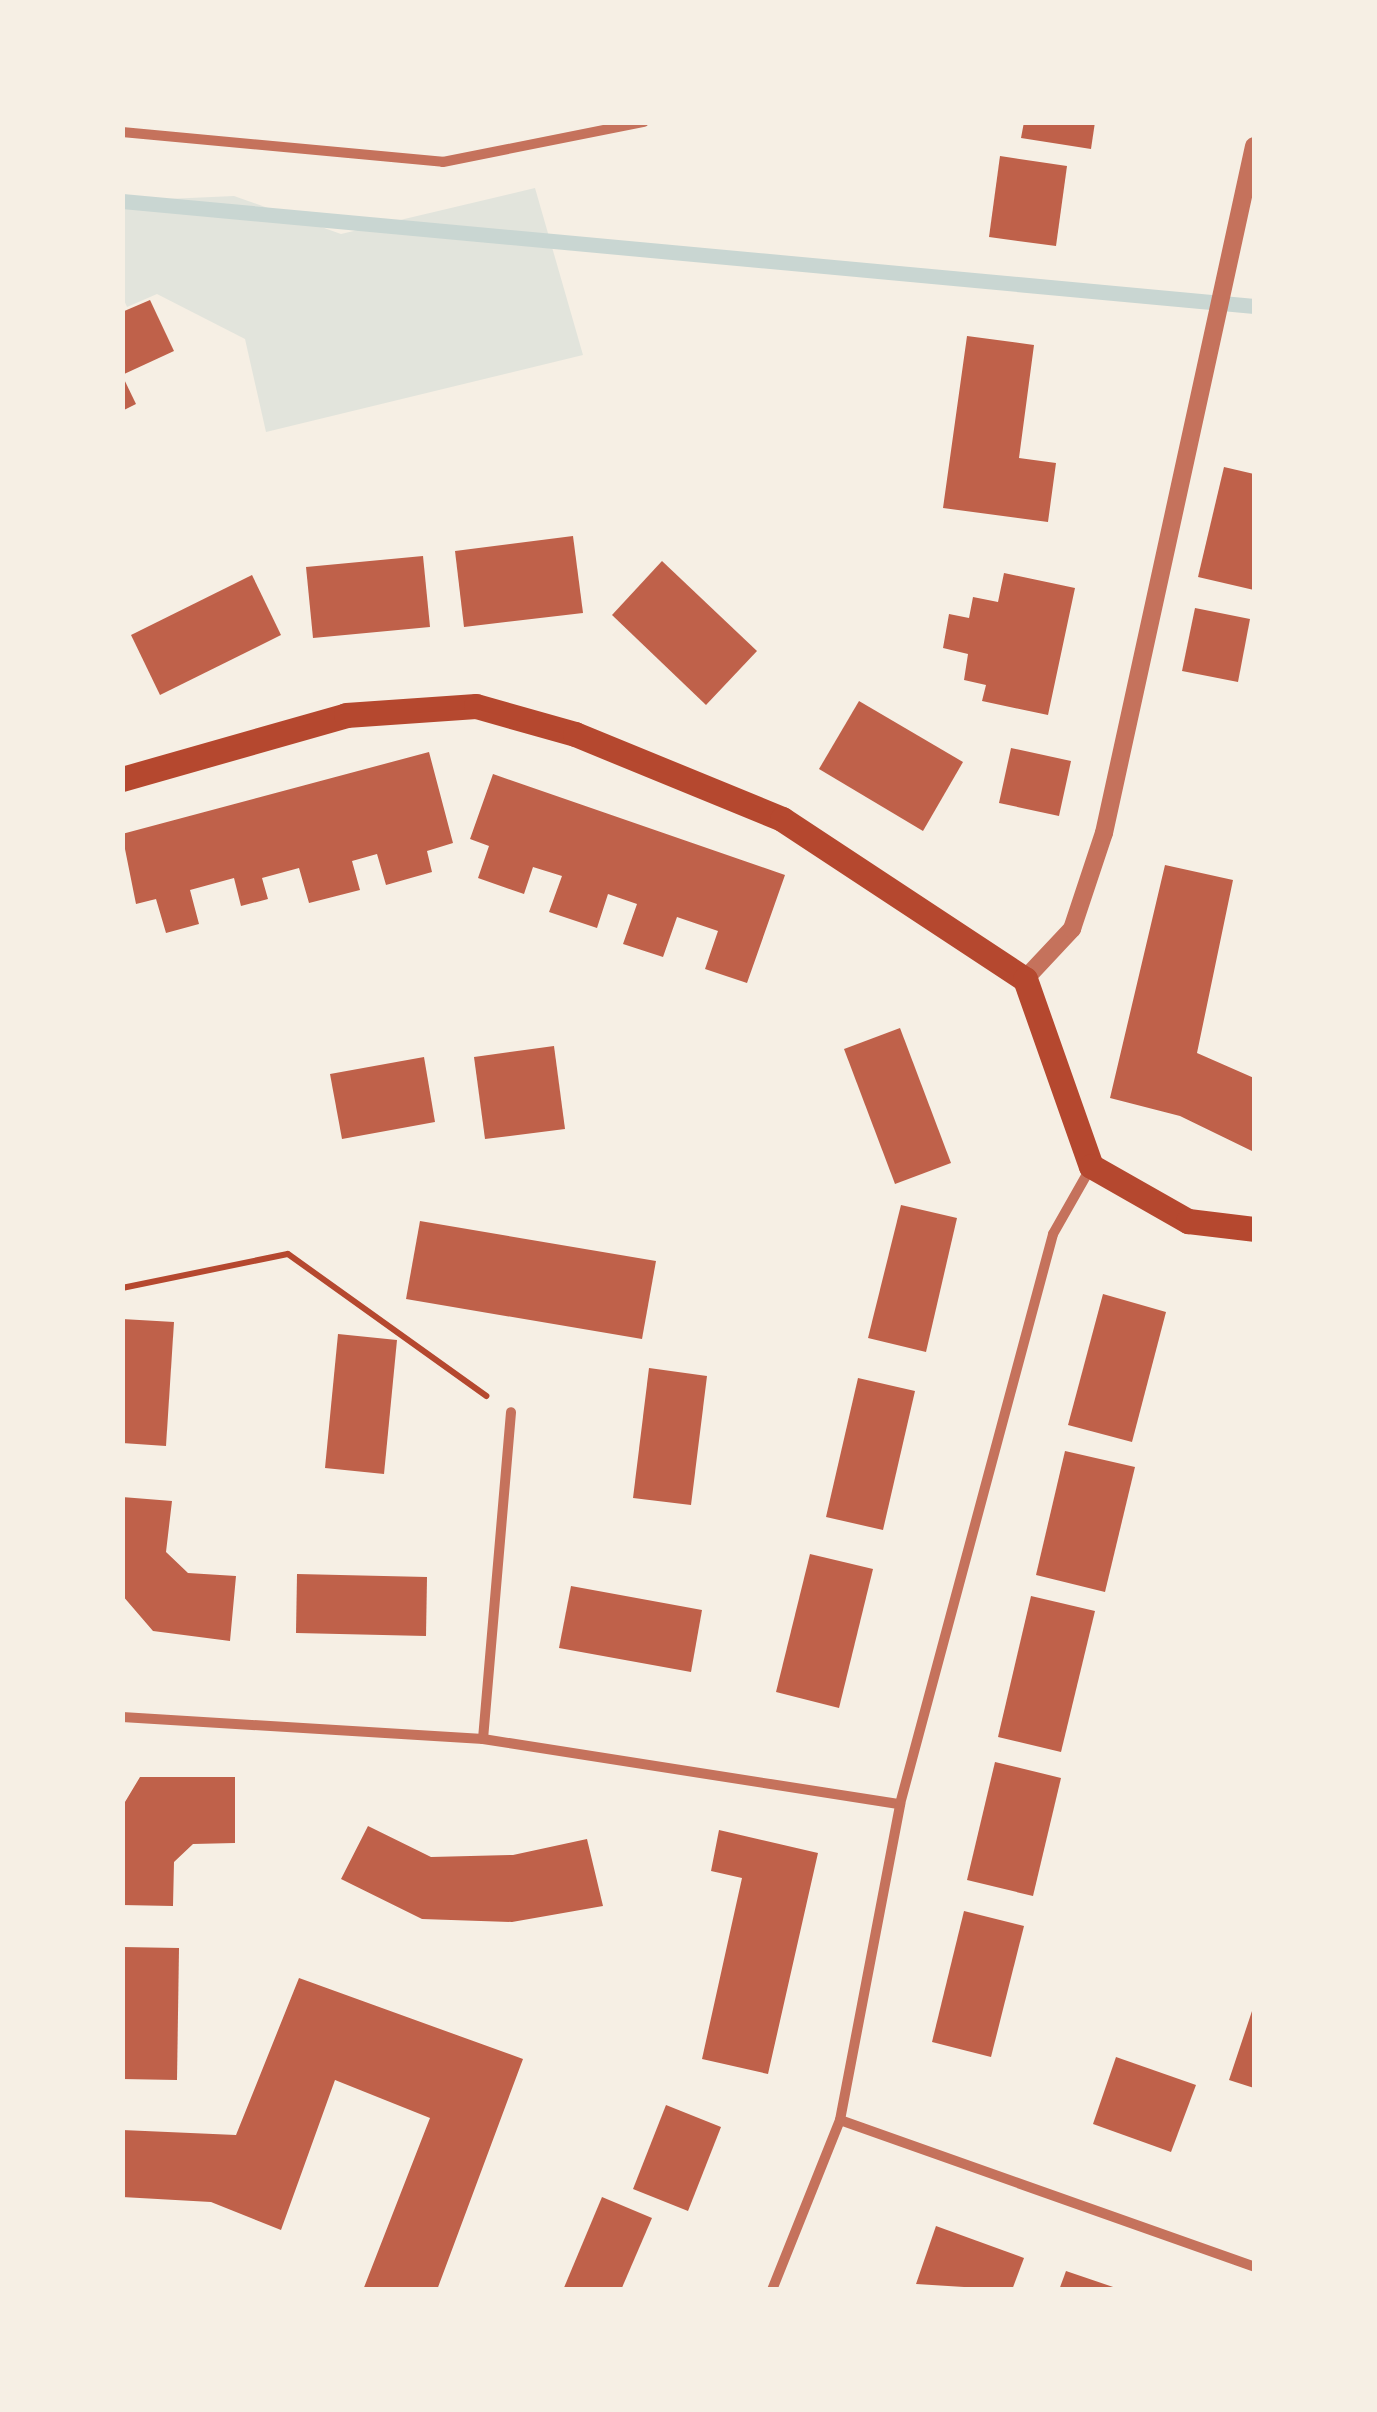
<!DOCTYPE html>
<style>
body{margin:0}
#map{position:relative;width:1377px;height:2412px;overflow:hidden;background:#f6efe4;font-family:Barlow,sans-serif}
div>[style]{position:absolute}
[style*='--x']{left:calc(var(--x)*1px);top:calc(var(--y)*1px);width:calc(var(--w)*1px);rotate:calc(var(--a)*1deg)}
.green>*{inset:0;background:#e2e4dc}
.stream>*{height:15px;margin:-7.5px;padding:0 7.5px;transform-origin:7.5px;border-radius:7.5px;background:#c9d6d2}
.building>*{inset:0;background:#bf614a}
.path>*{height:6px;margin:-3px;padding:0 3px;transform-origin:3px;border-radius:3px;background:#b5482f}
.minor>*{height:10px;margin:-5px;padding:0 5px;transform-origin:5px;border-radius:5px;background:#c5725c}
.tertiary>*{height:18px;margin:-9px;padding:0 9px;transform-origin:9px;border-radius:9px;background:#c5725c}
.primary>*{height:25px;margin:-12.5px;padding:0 12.5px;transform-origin:12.5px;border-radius:12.5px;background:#b5482f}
span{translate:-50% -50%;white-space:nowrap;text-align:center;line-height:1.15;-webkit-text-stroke:8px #f6efe4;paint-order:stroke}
.frame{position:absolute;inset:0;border:125px solid #f6efe4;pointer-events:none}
</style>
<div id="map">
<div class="green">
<i style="clip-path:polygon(535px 188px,583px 355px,266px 432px,245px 339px,157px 294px,127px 307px,123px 298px,123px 201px,234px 196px,341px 234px)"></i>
</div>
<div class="stream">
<i style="--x:122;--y:201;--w:1137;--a:5.3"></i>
</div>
<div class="building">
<i style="clip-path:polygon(1024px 122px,1095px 122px,1091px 149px,1021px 138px)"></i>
<i style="clip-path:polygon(1000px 156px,1067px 166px,1056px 246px,989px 237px)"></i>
<i style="clip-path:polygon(150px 300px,174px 351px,122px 375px,122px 312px)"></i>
<i style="clip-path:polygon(967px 336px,1034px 345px,1019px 458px,1056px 463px,1048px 522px,943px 508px)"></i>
<i style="clip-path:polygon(122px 375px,136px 404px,122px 411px)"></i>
<i style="clip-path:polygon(1224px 467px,1254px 474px,1254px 590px,1198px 577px)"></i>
<i style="clip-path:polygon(573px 536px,583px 613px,464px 627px,455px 551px)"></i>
<i style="clip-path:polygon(423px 556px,430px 627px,313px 638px,306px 567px)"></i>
<i style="clip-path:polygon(662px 561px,757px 651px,706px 705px,612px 615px)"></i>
<i style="clip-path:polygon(1004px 573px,1075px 588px,1048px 715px,982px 701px,986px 685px,964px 680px,968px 654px,943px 648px,949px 614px,969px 618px,973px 597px,998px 602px)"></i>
<i style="clip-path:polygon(252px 575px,281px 635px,160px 695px,131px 635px)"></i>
<i style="clip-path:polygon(1195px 608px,1250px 619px,1238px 682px,1182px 671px)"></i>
<i style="clip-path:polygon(859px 701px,963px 762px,923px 831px,819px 769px)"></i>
<i style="clip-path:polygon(1011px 748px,1071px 761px,1059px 816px,999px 803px)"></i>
<i style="clip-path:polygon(429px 752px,453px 843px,427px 851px,432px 872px,386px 885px,377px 854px,352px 861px,360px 890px,309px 903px,299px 868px,262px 878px,268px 899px,241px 906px,234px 878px,190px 890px,199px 924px,166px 933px,156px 899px,136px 904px,122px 834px)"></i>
<i style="clip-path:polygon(493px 774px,785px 875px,747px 983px,705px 969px,718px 931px,677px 917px,663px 957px,623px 944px,637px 904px,608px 894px,597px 928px,549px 912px,562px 876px,533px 867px,524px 894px,478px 878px,489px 846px,470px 839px)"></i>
<i style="clip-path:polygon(1165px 865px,1233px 880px,1197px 1053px,1254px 1078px,1254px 1152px,1180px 1116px,1110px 1098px)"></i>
<i style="clip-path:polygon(900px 1028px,951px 1163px,895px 1184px,844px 1049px)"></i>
<i style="clip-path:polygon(554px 1046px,565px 1129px,485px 1139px,474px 1057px)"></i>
<i style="clip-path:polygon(424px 1057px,435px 1122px,342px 1139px,330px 1074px)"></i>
<i style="clip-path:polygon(901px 1205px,957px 1218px,926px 1352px,868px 1338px)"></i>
<i style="clip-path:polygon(420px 1221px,656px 1261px,642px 1339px,406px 1299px)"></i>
<i style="clip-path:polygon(1103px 1294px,1166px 1312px,1132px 1442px,1068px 1425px)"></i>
<i style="clip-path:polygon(122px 1319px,174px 1322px,166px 1446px,122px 1443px)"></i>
<i style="clip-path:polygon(338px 1334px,397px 1340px,384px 1474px,325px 1468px)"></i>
<i style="clip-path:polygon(649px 1368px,707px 1376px,691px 1505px,633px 1498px)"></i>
<i style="clip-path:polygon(858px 1378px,915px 1391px,883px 1530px,826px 1517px)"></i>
<i style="clip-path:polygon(1065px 1451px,1135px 1467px,1105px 1592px,1036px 1575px)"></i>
<i style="clip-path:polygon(122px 1497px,172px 1501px,166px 1552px,188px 1573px,236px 1576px,230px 1641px,153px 1631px,122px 1595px)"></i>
<i style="clip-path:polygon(810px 1554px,873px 1569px,839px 1708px,776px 1692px)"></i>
<i style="clip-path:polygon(297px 1574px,427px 1577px,426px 1636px,296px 1633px)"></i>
<i style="clip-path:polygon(571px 1586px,702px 1610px,691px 1672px,559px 1648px)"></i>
<i style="clip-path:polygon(1031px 1596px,1095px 1611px,1061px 1752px,998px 1737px)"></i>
<i style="clip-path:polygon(995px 1762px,1061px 1778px,1033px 1896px,967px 1880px)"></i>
<i style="clip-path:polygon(140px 1777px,235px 1777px,235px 1843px,193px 1844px,174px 1862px,173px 1906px,122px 1905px,122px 1807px)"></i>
<i style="clip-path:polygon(368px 1826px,431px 1857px,513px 1855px,587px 1839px,603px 1906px,512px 1922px,422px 1919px,341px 1879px)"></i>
<i style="clip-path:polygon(719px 1830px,818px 1853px,768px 2074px,702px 2059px,742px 1878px,711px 1871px)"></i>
<i style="clip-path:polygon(964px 1911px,1024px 1926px,991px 2057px,932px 2042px)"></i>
<i style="clip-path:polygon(122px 1947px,179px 1948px,177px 2080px,122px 2079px)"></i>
<i style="clip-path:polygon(299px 1978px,523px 2059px,437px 2290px,363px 2290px,430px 2118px,335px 2080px,281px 2230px,211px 2202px,122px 2197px,122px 2130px,236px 2135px)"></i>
<i style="clip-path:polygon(1254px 2005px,1254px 2088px,1229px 2080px)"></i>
<i style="clip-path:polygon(1116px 2057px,1196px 2085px,1171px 2152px,1093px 2124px)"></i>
<i style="clip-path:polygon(666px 2105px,721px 2127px,688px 2211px,633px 2189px)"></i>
<i style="clip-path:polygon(602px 2197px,652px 2218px,621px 2290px,563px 2290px)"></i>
<i style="clip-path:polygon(936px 2226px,1024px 2258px,1012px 2290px,916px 2284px)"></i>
<i style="clip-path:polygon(1066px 2271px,1119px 2289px,1119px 2290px,1059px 2290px)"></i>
</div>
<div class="path">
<i style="--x:122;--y:1288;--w:169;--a:-11.6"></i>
<i style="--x:288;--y:1254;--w:244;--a:35.6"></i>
</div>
<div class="minor">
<i style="--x:122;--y:132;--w:322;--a:5.3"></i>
<i style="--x:443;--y:162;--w:205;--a:-11.3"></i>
<i style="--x:122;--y:1717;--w:362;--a:3.5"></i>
<i style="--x:483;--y:1739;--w:422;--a:8.9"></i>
<i style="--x:483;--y:1739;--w:328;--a:-85.1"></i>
<i style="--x:840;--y:2120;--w:439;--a:19.5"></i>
<i style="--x:772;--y:2290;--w:183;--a:-68.2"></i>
<i style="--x:840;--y:2120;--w:322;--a:-79.2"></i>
<i style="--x:900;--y:1804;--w:590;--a:-74.97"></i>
<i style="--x:1053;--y:1234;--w:77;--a:-60.4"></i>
</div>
<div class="tertiary">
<i style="--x:1025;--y:979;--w:69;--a:-46.8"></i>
<i style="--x:1072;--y:929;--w:101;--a:-71.6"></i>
<i style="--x:1104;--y:833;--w:703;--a:-77.68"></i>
</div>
<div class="primary">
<i style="--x:122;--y:779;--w:233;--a:-15.9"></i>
<i style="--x:346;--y:715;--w:130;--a:-4"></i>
<i style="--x:476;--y:706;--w:103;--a:15.8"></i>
<i style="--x:575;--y:734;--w:224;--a:22.3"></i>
<i style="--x:782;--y:819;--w:291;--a:33.4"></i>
<i style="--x:1025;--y:979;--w:198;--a:70.6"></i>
<i style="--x:1091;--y:1166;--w:112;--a:29.6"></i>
<i style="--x:1188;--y:1221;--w:66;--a:6.9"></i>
</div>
<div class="frame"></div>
</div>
